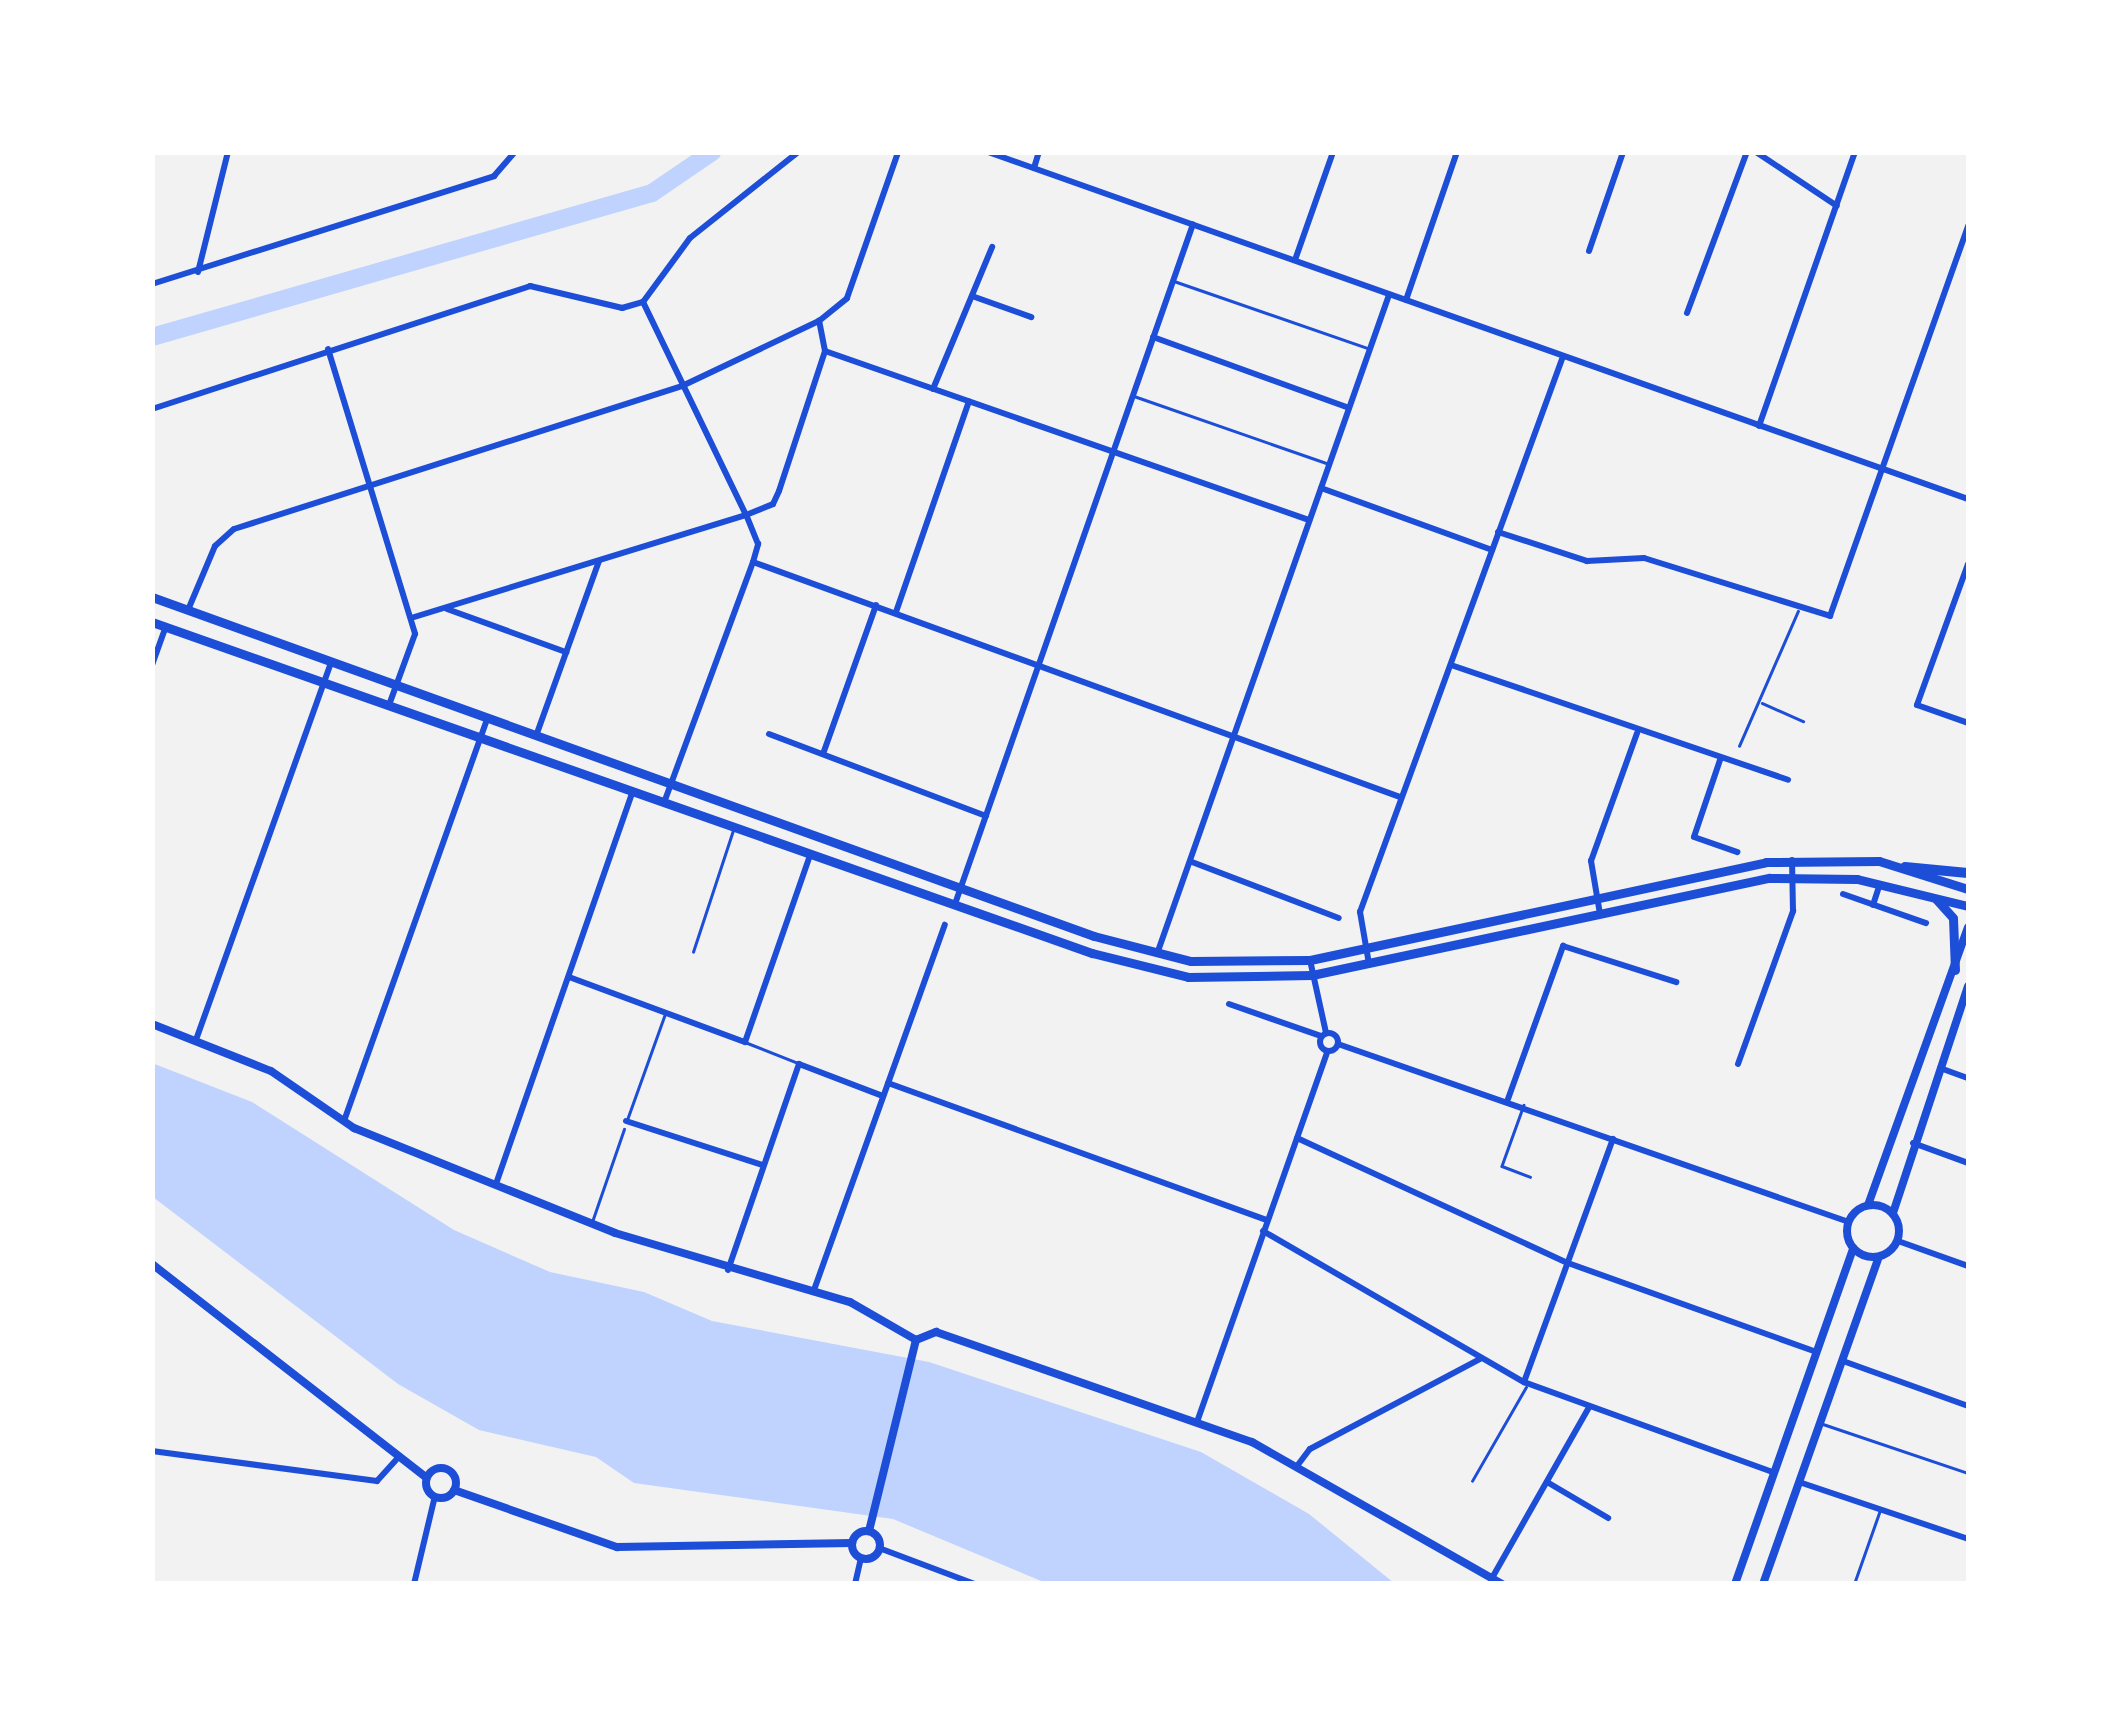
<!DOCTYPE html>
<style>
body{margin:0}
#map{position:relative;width:2121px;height:1736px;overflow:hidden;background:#f2f2f2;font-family:Rubik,sans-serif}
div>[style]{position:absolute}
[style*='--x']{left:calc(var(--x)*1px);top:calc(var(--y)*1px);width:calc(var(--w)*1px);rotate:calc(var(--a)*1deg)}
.water>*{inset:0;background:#bfd3fe}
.river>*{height:18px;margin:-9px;padding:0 9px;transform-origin:9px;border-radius:9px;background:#bfd3fe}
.service>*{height:2.5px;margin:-1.25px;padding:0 1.25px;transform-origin:1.25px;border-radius:1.25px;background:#1d4ed8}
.minor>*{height:6px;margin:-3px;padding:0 3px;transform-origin:3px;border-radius:3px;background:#1d4ed8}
.minor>.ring{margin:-3px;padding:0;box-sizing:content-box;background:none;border:6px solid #1d4ed8;border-radius:50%}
.tertiary>*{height:8px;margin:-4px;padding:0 4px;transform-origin:4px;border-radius:4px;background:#1d4ed8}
.tertiary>.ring{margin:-4px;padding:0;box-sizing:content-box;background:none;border:8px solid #1d4ed8;border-radius:50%}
.primary>*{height:9px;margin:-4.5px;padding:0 4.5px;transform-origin:4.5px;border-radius:4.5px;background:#1d4ed8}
.trunk>*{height:10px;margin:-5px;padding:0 5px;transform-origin:5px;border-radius:5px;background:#1d4ed8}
span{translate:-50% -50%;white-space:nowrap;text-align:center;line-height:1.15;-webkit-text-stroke:10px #fff;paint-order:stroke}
.frame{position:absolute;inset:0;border:155px solid #fff;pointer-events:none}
</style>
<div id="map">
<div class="water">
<i style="clip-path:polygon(152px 1063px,252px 1102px,454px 1230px,550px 1272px,644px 1292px,712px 1321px,929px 1362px,1201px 1452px,1309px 1514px,1394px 1583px,1046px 1583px,893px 1519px,634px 1483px,596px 1457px,479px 1430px,398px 1384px,153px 1197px)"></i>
</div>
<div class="river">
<i style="--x:152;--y:337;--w:520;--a:-16.07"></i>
<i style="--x:652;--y:193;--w:73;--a:-34.3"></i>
</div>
<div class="service">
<i style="--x:1174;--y:281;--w:207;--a:19.1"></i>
<i style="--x:1134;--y:396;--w:207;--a:19.2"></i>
<i style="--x:1762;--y:703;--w:45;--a:23.7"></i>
<i style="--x:1739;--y:746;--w:147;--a:-66.4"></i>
<i style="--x:693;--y:952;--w:128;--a:-71.8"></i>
<i style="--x:745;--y:1042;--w:57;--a:21.6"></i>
<i style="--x:1524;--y:1105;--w:65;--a:109.8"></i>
<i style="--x:1502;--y:1166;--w:30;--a:21"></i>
<i style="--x:627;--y:1120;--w:113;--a:-70.3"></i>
<i style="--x:592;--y:1222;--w:98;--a:-71"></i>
<i style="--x:1823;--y:1424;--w:153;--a:18.7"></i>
<i style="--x:1472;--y:1481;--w:108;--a:-60.1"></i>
<i style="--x:1854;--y:1584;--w:78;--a:-70.6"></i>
</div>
<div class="minor">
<i style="--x:988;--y:152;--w:1040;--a:19.5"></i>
<i style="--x:1756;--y:152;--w:97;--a:33.7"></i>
<i style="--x:1034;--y:168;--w:17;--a:-73"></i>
<i style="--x:1589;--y:251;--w:105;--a:-71"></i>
<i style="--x:1295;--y:260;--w:114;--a:-70.6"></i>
<i style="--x:198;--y:272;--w:124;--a:-76"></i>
<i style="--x:152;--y:284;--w:359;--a:-17.5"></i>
<i style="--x:494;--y:176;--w:32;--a:-49"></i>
<i style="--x:972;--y:296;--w:63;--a:19.6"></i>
<i style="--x:1406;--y:300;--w:157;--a:-71"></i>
<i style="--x:643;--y:302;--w:79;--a:-53.7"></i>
<i style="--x:690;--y:238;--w:138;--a:-38.5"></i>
<i style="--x:1687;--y:313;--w:172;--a:-69.6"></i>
<i style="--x:1153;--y:337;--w:208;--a:19.9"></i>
<i style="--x:328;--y:349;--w:298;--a:73"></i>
<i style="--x:415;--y:634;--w:76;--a:110.1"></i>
<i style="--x:825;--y:351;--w:513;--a:19.25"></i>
<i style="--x:933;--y:389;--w:154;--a:-67.4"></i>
<i style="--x:152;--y:409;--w:398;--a:-18"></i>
<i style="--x:530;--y:286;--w:95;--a:13.4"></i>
<i style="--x:622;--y:308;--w:22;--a:-16"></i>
<i style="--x:1759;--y:426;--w:290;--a:-70.7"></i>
<i style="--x:1321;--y:488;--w:182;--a:19.9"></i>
<i style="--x:1498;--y:532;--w:94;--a:18"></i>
<i style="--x:1587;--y:561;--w:57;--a:-3"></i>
<i style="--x:1644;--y:558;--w:195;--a:17.3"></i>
<i style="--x:1830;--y:616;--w:414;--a:-70.5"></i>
<i style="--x:753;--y:562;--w:688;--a:19.96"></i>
<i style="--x:1968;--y:564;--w:150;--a:109.9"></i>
<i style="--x:1917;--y:705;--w:54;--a:19.4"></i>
<i style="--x:447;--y:609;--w:127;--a:19.9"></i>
<i style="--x:188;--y:610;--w:69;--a:-67.1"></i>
<i style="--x:215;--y:546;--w:25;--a:-42"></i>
<i style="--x:234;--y:529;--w:470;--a:-17.7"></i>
<i style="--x:682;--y:386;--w:152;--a:-25.4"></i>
<i style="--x:896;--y:612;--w:223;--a:-70.9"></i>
<i style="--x:411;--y:618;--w:350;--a:-17.1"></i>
<i style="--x:746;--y:515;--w:237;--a:-115.8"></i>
<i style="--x:152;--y:665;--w:41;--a:-70.3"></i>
<i style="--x:1451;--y:665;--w:356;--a:18.8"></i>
<i style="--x:769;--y:734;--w:232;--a:20.7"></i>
<i style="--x:536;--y:736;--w:186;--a:-70.2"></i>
<i style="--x:823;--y:754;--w:158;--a:-70.4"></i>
<i style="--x:1720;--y:760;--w:81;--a:108.7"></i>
<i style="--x:1694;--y:837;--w:46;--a:19.2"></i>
<i style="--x:665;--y:800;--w:254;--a:-69.7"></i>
<i style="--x:753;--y:562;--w:19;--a:-74"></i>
<i style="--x:758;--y:544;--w:31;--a:-112"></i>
<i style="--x:746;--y:515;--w:29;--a:-22"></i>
<i style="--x:773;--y:504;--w:14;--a:-65"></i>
<i style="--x:779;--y:491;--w:147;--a:-71.8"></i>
<i style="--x:825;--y:351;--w:31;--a:-101"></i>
<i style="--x:819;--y:321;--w:36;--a:-39"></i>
<i style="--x:847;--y:298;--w:155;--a:-70.7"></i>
<i style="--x:1192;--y:862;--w:157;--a:20.9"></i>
<i style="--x:1843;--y:894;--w:88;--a:19.3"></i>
<i style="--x:955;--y:904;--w:720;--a:-70.71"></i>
<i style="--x:1873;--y:905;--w:22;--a:-72"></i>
<i style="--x:1600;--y:914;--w:54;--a:-99.6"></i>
<i style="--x:1591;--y:861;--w:136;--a:-70.2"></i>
<i style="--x:1157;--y:954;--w:699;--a:-70.61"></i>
<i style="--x:1310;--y:960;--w:75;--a:77.6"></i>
<i style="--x:1369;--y:964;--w:53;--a:-99.8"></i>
<i style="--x:1360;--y:912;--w:589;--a:-69.93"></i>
<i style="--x:569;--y:977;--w:188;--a:20.3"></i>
<i style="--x:745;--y:1042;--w:200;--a:-70.8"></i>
<i style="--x:1229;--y:1004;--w:97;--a:19.2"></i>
<i class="ring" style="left:1320px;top:1033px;width:12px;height:12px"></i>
<i style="--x:197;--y:1037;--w:398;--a:-70.3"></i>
<i style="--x:1338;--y:1044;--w:541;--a:19.21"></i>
<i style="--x:1738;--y:1064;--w:163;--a:-70.2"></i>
<i style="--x:1793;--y:911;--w:51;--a:-91.1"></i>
<i style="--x:1940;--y:1068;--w:30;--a:20"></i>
<i style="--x:888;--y:1083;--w:403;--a:19.9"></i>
<i style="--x:1508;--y:1099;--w:163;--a:-70.2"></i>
<i style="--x:1563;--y:946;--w:119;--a:17.7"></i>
<i style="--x:344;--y:1121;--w:427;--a:-70.4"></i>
<i style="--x:626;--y:1121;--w:143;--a:17.9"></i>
<i style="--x:1297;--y:1138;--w:298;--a:24.8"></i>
<i style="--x:1568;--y:1263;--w:261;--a:19.7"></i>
<i style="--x:1913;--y:1143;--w:59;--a:20"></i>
<i style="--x:497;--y:1181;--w:413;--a:-70.8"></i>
<i style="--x:1263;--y:1231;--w:302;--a:30.1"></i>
<i style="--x:1524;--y:1382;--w:265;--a:19.9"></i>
<i style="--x:1898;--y:1241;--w:74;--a:19.7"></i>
<i style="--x:728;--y:1270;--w:218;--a:-71"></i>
<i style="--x:799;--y:1064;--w:90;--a:20.9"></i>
<i style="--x:814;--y:1290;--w:388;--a:-70.3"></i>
<i style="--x:1843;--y:1361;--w:133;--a:19.8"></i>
<i style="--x:1524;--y:1382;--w:259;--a:-69.9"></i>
<i style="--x:1197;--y:1422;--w:393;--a:-70.6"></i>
<i style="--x:152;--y:1451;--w:227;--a:7.6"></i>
<i style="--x:377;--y:1481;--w:28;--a:-48"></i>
<i style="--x:1297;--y:1466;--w:21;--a:-53"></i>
<i style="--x:1310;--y:1449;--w:192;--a:-27.9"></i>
<i style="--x:1547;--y:1482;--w:71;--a:30.5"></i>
<i style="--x:1799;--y:1482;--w:178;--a:18.6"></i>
<i style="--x:879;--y:1548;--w:103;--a:20.6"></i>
<i style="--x:1492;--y:1578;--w:197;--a:-60.4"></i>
<i style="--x:414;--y:1584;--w:90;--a:-76.6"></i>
<i style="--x:855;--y:1584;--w:27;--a:-77"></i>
</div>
<div class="tertiary">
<i style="--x:152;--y:1024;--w:128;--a:21.6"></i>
<i style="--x:271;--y:1071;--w:101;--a:34.5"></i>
<i style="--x:354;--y:1128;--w:281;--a:21.9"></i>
<i style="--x:615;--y:1233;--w:245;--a:16.4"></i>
<i style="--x:850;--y:1302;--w:76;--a:29.9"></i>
<i class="ring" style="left:1847px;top:1205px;width:44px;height:44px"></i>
<i style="--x:1868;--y:1205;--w:295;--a:-70.2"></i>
<i style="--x:1893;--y:1213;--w:239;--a:-71.7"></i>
<i style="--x:152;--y:1264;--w:348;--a:37.9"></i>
<i style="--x:916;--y:1340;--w:22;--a:-22"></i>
<i style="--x:936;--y:1332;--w:335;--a:19.2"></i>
<i style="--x:1252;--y:1442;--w:288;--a:29.6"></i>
<i class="ring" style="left:426px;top:1468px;width:22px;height:22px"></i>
<i style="--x:454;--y:1490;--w:173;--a:19.3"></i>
<i style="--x:617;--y:1547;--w:235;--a:-1"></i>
<i style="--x:869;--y:1531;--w:197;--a:-76.2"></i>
<i class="ring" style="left:852px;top:1531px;width:20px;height:20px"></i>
<i style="--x:1735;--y:1584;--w:356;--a:-70.6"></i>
<i style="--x:1763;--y:1584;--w:347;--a:-70.5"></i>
</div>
<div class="primary">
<i style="--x:152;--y:597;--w:1001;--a:19.79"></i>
<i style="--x:1094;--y:936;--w:100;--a:14.5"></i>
<i style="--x:1191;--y:961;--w:119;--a:-0.5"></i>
<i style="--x:1310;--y:960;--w:466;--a:-12.1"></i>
<i style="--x:1766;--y:862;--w:113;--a:-0.5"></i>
<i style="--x:1879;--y:861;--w:93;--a:17.5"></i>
<i style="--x:152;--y:622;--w:997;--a:19.4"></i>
<i style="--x:1092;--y:953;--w:99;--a:14"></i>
<i style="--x:1188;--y:977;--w:124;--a:-0.9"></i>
<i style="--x:1312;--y:975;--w:468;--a:-12"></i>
<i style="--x:1770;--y:878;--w:87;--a:0.7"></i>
<i style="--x:1857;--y:879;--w:114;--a:13.7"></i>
<i style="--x:1936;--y:899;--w:25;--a:48"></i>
<i style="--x:1953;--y:918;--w:52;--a:87.8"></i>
</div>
<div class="trunk">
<i style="--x:1905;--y:867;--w:63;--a:5.4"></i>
</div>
<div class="frame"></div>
</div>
